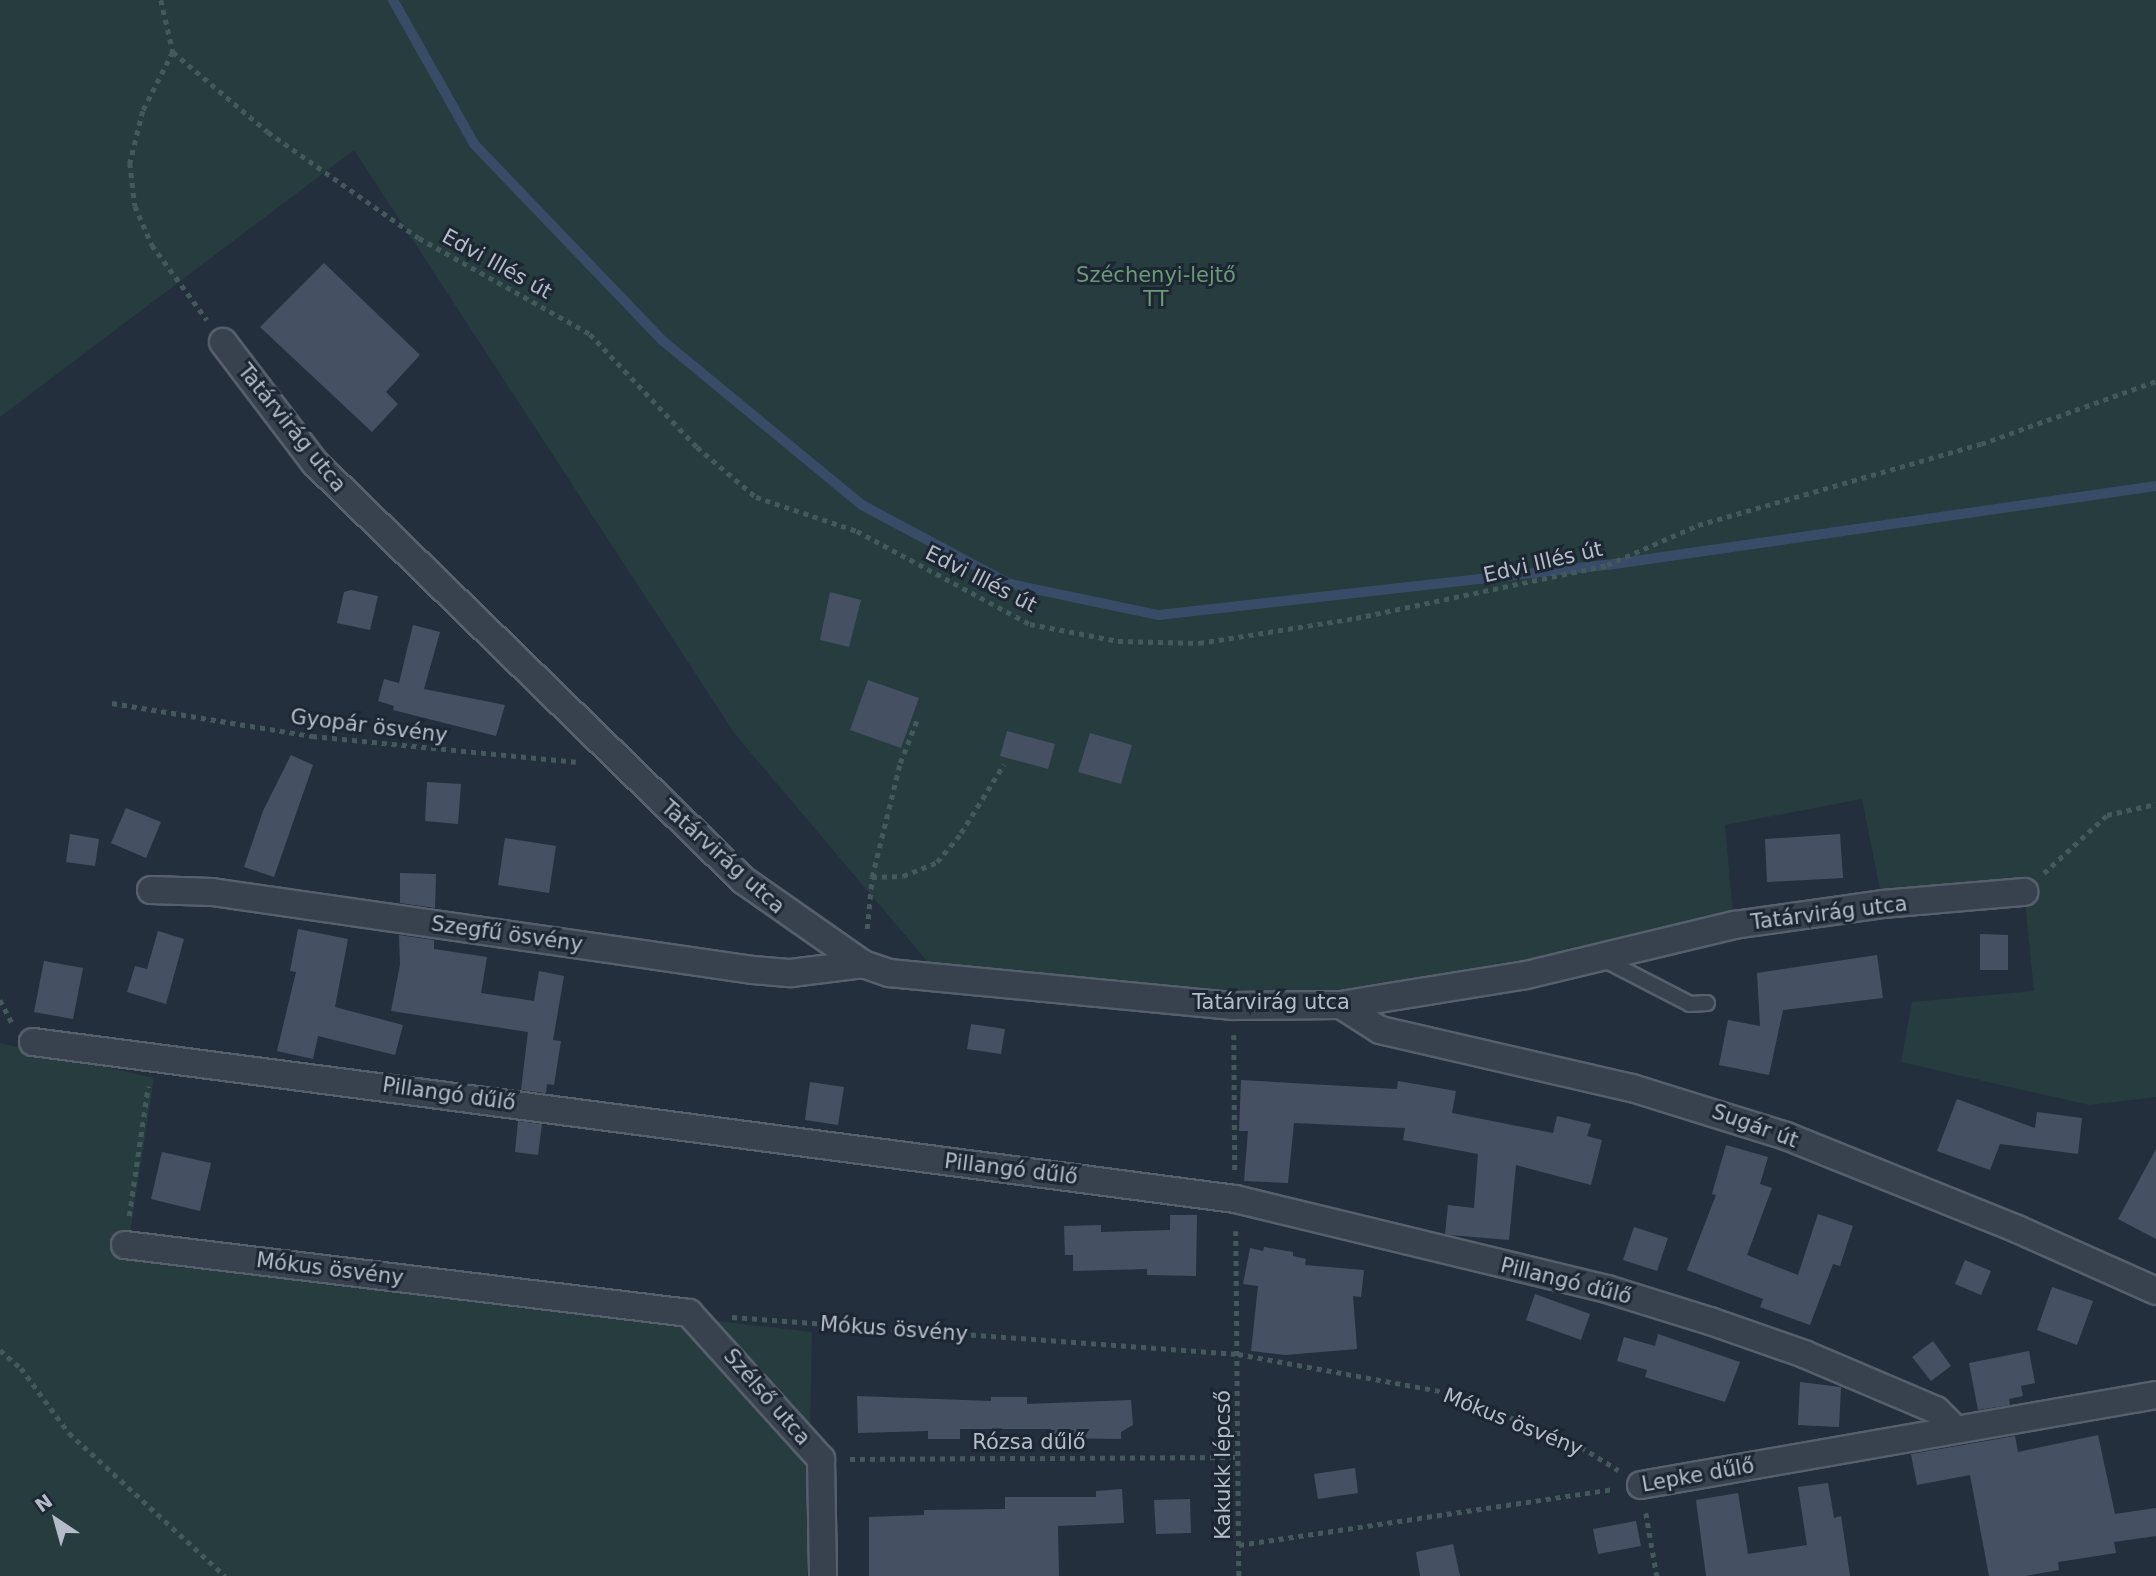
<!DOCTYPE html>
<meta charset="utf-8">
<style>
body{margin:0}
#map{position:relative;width:2156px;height:1576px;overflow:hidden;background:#242f3e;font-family:"DejaVu Sans",sans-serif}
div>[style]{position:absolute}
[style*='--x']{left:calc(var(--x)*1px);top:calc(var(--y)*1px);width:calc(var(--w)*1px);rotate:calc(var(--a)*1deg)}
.green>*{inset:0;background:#263c3f}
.stream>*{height:10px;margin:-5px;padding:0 5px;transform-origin:5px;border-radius:5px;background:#394c67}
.building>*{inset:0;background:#455162}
.path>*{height:4.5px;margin-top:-2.25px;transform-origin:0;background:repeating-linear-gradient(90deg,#44595c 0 5px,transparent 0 10px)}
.roads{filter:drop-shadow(2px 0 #565f6c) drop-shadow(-2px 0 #565f6c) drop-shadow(0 2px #565f6c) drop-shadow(0 -2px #565f6c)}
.lane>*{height:14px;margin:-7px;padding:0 7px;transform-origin:7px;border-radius:7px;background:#38414e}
.street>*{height:26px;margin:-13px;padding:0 13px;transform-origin:13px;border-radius:13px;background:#38414e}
span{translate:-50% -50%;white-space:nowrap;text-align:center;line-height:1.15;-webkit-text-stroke:6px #1d2633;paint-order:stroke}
.street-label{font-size:21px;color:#b4bcc9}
.park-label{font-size:21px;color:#6b9a76}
.north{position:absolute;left:21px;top:1485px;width:70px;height:70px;-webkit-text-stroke:5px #1d2633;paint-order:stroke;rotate:324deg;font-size:19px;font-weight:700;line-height:28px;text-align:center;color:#b4bcc9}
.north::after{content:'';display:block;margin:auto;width:24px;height:32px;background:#b4bcc9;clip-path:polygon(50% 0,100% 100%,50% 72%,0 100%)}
</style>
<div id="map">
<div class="green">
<i style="clip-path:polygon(0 0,2156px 0,2156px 1097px,2089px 1105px,1901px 1062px,1912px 1002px,2034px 991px,2024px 892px,1883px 904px,1862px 799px,1725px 825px,1734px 925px,1341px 1005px,944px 981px,735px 734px,354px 150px,0 417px)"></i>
<i style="clip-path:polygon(0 1043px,154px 1078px,127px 1253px,812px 1332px,807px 1576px,0 1576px)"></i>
</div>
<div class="stream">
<i style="--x:393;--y:0;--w:165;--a:60.6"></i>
<i style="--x:474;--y:144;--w:273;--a:46.2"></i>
<i style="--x:663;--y:341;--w:258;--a:39.5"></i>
<i style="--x:862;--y:505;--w:168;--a:28.1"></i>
<i style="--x:1010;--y:584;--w:152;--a:11.8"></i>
<i style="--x:1159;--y:615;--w:451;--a:-6.4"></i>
<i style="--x:1607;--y:565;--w:555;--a:-8.19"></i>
</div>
<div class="building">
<i style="clip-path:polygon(324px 263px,420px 355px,386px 392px,398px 404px,372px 432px,260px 327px)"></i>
<i style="clip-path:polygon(351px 590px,378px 596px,370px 630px,337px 623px,344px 592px)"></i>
<i style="clip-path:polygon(830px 592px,861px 600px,849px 647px,820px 640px)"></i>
<i style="clip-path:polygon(413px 625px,440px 632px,424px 689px,505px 705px,496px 736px,393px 710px,394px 706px,378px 701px,384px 679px,399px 683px)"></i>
<i style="clip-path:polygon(868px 680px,919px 698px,901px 748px,850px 730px)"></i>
<i style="clip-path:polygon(1007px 731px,1055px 744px,1048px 769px,1000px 756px)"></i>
<i style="clip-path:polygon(1090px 733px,1132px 745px,1121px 784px,1078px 772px)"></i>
<i style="clip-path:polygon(291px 755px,313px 765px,274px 877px,244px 867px,263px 811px)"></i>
<i style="clip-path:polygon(427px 782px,461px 784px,458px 824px,425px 821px)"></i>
<i style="clip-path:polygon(126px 808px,161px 822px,146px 858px,111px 843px)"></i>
<i style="clip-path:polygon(70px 834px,99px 839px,95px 866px,66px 862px)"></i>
<i style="clip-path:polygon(1840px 834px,1843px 878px,1767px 882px,1765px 839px)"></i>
<i style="clip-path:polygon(505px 838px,556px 846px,549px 893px,498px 885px)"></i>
<i style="clip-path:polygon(400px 873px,436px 874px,435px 908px,400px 903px)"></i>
<i style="clip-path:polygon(298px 929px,348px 939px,335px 1007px,403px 1025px,395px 1055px,318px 1036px,313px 1059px,277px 1051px,296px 972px,290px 971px)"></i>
<i style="clip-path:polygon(158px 931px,184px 939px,166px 1004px,127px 992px,135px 966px,147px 969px)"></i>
<i style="clip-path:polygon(1980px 934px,2008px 935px,2008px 970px,1980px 970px)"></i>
<i style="clip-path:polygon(399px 935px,434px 940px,434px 949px,487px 957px,481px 993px,534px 1001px,539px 971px,564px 976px,553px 1040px,561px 1041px,554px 1085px,547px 1084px,546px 1093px,521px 1090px,528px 1032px,391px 1011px,400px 965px)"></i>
<i style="clip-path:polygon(1877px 955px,1883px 998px,1783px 1010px,1769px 1075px,1719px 1065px,1728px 1020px,1760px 1026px,1757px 973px)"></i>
<i style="clip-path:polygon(44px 961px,83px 968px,73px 1019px,34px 1012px)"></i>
<i style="clip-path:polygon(971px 1024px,1005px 1029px,1001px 1054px,967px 1049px)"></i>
<i style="clip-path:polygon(1241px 1080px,1397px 1089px,1398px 1081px,1456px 1091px,1452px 1113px,1553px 1133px,1557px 1116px,1591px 1124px,1587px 1136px,1602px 1140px,1591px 1185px,1516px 1165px,1509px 1240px,1450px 1235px,1445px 1234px,1448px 1205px,1474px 1208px,1478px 1154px,1403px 1140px,1405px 1128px,1294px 1123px,1288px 1183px,1244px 1181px,1248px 1131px,1239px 1131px)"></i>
<i style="clip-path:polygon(810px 1082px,844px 1087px,838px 1125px,805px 1120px)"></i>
<i style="clip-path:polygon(1957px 1099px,2035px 1128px,2037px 1112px,2082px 1118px,2078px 1154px,2000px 1144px,1990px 1170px,1937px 1151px)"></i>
<i style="clip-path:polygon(518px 1121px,542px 1124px,538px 1155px,515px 1152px)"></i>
<i style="clip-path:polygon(1726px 1145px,1768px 1157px,1760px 1184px,1772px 1188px,1747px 1255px,1798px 1275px,1818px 1214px,1853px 1226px,1840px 1266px,1833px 1264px,1810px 1325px,1760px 1307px,1763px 1299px,1687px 1270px,1716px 1195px,1712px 1194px)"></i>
<i style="clip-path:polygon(2156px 1149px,2156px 1239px,2118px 1219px)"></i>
<i style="clip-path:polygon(162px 1152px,211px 1163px,200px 1211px,151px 1199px)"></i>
<i style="clip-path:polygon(1170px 1215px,1197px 1215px,1196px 1276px,1147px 1275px,1147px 1269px,1073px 1271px,1073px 1255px,1065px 1255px,1064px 1226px,1101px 1225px,1101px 1232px,1170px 1230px)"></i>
<i style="clip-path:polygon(1634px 1227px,1668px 1238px,1657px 1271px,1623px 1260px)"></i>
<i style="clip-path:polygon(1264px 1247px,1293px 1252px,1293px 1256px,1306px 1259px,1305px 1265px,1364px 1270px,1361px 1297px,1353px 1296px,1357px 1349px,1285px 1355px,1251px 1351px,1258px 1286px,1243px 1284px,1250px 1248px,1263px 1251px)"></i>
<i style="clip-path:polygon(1965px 1260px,1991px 1271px,1981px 1295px,1955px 1284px)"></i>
<i style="clip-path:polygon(2052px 1287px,2093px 1301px,2077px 1345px,2037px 1330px)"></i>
<i style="clip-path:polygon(1535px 1294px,1590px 1314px,1581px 1340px,1526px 1320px)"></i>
<i style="clip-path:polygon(1658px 1334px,1740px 1362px,1725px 1402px,1645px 1377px,1647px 1370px,1617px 1361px,1624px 1337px,1655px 1346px)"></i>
<i style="clip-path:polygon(1933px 1341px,1951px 1366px,1931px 1381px,1912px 1357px)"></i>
<i style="clip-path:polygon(2029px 1351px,2035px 1383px,2021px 1386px,2023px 1396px,2009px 1399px,2010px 1405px,1978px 1410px,1969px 1363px)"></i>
<i style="clip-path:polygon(1800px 1382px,1841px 1387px,1839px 1427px,1798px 1425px)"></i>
<i style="clip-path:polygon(857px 1396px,991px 1401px,991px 1397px,1027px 1397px,1027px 1404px,1131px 1400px,1133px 1425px,1121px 1432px,1121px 1439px,1051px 1438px,1051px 1429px,960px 1429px,960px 1439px,928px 1439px,928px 1431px,858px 1433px)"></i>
<i style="clip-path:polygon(2098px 1435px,2115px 1514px,2156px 1508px,2156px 1536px,2114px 1542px,2116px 1553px,2058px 1562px,2059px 1570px,2025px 1576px,1989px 1576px,1970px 1475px,1917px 1485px,1911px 1454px,2015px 1436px,2018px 1452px)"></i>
<i style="clip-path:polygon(1355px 1468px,1358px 1493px,1318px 1499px,1314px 1474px)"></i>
<i style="clip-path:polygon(1828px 1483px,1834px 1518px,1841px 1516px,1850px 1576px,1706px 1576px,1696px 1500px,1738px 1493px,1748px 1554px,1807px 1545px,1798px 1487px)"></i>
<i style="clip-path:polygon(1122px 1489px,1124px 1523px,1058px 1526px,1059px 1576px,869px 1576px,869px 1517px,924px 1515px,924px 1510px,1005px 1509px,1005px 1497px,1096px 1497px,1096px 1491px)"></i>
<i style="clip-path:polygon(1190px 1499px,1191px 1533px,1156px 1534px,1154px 1500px)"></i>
<i style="clip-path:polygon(1636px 1521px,1641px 1546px,1598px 1554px,1593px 1529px)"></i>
<i style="clip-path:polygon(1453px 1544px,1460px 1576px,1420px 1576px,1416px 1552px)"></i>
</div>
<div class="path">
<i style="--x:161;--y:0;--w:53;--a:77"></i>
<i style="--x:173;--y:52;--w:66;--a:117"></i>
<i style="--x:143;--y:111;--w:54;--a:104"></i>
<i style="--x:130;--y:163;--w:43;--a:83.4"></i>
<i style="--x:135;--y:206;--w:43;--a:66.4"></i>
<i style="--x:152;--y:245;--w:93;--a:53.7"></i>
<i style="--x:173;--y:52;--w:124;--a:40.1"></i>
<i style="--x:268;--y:132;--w:184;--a:35.1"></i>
<i style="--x:419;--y:238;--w:196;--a:29.3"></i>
<i style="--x:590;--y:334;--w:156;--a:46.6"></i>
<i style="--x:697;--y:447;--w:77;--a:40.3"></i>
<i style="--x:756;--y:497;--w:107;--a:18.6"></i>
<i style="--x:857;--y:531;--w:196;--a:28.3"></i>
<i style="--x:1030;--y:624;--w:90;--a:10.9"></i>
<i style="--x:1118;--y:641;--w:81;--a:1.4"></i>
<i style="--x:1199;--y:643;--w:159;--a:-9"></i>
<i style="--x:1356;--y:618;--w:257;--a:-11.9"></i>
<i style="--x:1607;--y:565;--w:99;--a:-23.7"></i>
<i style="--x:1698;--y:525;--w:294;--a:-16"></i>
<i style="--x:1981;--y:444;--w:186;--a:-19.8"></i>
<i style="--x:112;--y:703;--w:203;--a:9.4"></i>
<i style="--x:312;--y:736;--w:265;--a:5.6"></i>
<i style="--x:2044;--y:873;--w:86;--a:-42.6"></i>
<i style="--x:2107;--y:815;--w:50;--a:-12.7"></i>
<i style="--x:872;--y:877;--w:31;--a:-2"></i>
<i style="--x:903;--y:876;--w:37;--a:-22"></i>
<i style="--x:937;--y:862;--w:38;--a:-50"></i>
<i style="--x:961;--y:833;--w:81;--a:-58.1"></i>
<i style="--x:867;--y:929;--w:52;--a:-84.5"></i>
<i style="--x:872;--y:877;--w:117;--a:-76.2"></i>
<i style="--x:900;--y:763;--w:46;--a:-68.4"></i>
<i style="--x:0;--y:1000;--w:26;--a:62"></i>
<i style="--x:1234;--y:1035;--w:135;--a:89.6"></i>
<i style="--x:129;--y:1216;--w:131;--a:-81.7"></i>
<i style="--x:1236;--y:1231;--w:345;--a:89.5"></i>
<i style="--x:732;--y:1317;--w:507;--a:4.18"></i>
<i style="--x:1238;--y:1354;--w:221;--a:10.4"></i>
<i style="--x:1455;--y:1394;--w:137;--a:22.8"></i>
<i style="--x:1581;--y:1447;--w:44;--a:31.9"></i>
<i style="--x:0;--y:1350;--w:28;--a:41"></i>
<i style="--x:21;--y:1368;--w:81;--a:53.6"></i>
<i style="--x:69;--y:1433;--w:212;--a:42.5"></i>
<i style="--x:850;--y:1459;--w:388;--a:-0.3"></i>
<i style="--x:1646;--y:1513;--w:64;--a:80.1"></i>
<i style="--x:1239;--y:1545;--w:378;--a:-8.5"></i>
</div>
<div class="roads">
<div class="lane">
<i style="--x:1603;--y:959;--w:98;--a:27.3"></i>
<i style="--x:1690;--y:1004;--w:17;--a:-3"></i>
</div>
<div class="street">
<i style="--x:223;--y:342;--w:152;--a:52.8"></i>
<i style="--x:315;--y:463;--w:598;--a:44.25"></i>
<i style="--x:743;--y:880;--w:146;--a:35"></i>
<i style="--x:863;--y:964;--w:28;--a:19"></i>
<i style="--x:889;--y:973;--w:346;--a:5.5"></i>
<i style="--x:1233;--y:1006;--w:108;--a:-0.5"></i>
<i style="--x:1341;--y:1005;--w:187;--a:-9.2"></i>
<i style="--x:1526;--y:975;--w:214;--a:-13.5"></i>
<i style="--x:1734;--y:925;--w:150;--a:-8"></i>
<i style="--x:1883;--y:904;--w:142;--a:-4.9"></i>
<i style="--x:151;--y:890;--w:61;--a:1.9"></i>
<i style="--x:212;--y:892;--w:547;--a:8.2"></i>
<i style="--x:753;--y:970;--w:38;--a:5"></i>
<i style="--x:791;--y:973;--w:73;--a:-7.1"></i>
<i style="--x:1341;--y:1005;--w:46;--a:32.7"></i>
<i style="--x:1380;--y:1030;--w:259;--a:13"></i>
<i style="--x:1632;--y:1088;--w:161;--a:17.3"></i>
<i style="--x:1786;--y:1136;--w:249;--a:21.9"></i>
<i style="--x:2017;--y:1229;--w:152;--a:24"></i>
<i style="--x:33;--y:1042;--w:1212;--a:7.44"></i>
<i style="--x:1235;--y:1199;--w:383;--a:13.6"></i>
<i style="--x:1607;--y:1289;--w:108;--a:17.3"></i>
<i style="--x:1710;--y:1321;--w:100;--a:19.3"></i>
<i style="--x:1804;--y:1354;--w:143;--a:23"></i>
<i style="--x:1936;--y:1410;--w:27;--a:45"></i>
<i style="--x:125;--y:1245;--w:568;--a:6.87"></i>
<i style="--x:689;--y:1313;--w:197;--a:47.9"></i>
<i style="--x:821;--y:1459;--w:117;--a:89"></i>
<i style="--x:1641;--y:1485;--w:523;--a:-9.91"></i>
</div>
</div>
<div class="street-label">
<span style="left:497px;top:264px;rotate:29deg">Edvi Illés út</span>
<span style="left:292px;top:428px;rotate:51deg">Tatárvirág utca</span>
<span style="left:1543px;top:562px;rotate:-13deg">Edvi Illés út</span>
<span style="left:981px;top:579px;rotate:27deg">Edvi Illés út</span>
<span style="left:369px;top:726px;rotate:7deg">Gyopár ösvény</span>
<span style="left:723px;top:857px;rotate:42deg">Tatárvirág utca</span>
<span style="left:1829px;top:913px;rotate:-7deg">Tatárvirág utca</span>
<span style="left:507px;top:934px;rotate:8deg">Szegfű ösvény</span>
<span style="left:1271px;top:1002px">Tatárvirág utca</span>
<span style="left:449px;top:1094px;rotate:8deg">Pillangó dűlő</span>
<span style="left:1755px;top:1126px;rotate:20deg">Sugár út</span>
<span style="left:1011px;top:1169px;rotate:7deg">Pillangó dűlő</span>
<span style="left:330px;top:1269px;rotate:7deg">Mókus ösvény</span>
<span style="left:1566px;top:1281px;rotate:14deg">Pillangó dűlő</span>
<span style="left:894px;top:1329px;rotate:4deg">Mókus ösvény</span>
<span style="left:767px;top:1397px;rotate:49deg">Szélső utca</span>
<span style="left:1513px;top:1422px;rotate:22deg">Mókus ösvény</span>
<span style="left:1029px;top:1442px">Rózsa dűlő</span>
<span style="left:1223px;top:1465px;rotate:-90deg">Kakukk lépcső</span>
<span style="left:1698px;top:1475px;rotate:-10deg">Lepke dűlő</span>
</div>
<div class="park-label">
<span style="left:1156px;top:287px">Széchenyi-lejtő<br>TT</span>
</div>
<div class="north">N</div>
</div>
